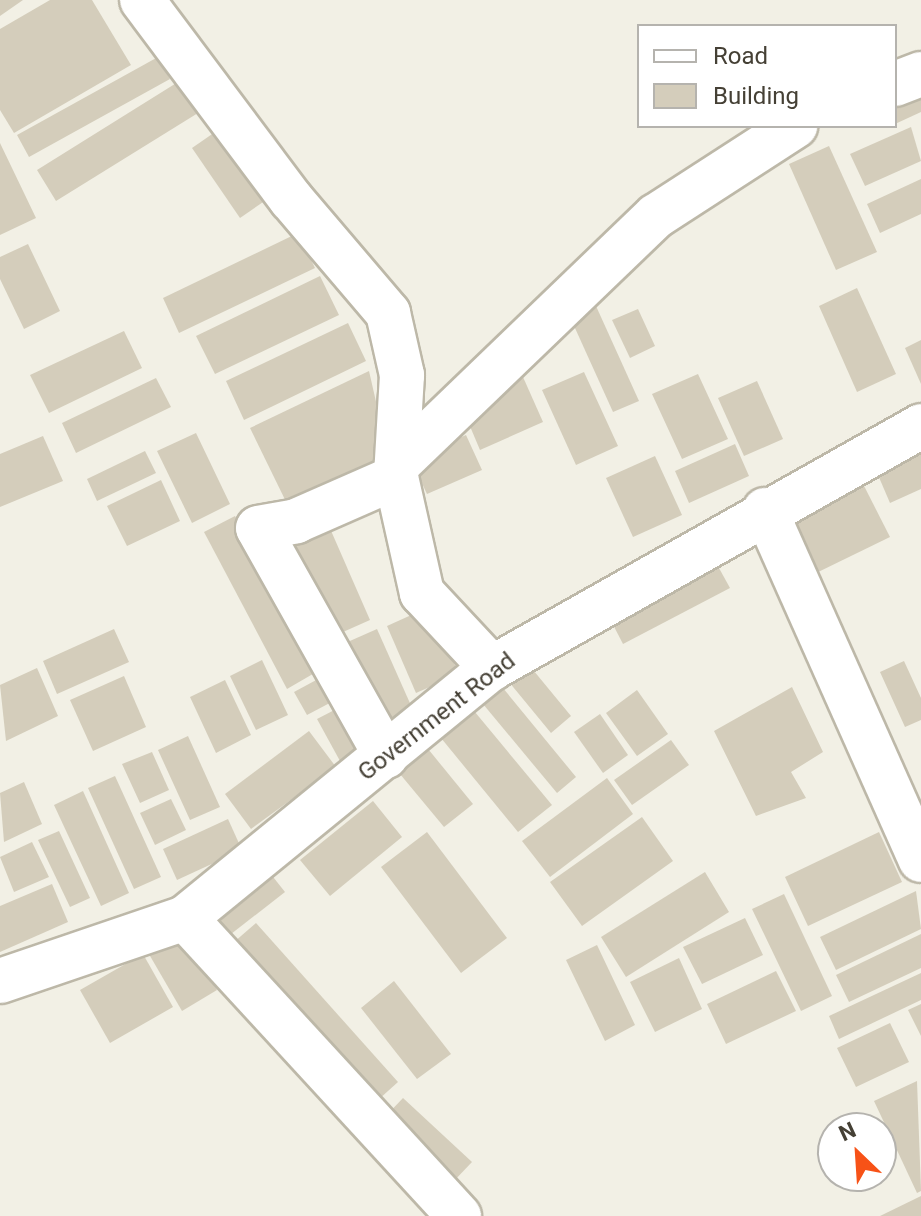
<!DOCTYPE html>
<style>
body{margin:0}
#map{position:relative;width:921px;height:1216px;overflow:hidden;background:#f2f0e5;font-family:Roboto,sans-serif}
div>[style]{position:absolute}
[style*='--x']{left:calc(var(--x)*1px);top:calc(var(--y)*1px);width:calc(var(--w)*1px);rotate:calc(var(--a)*1deg)}
.building>*{inset:0;background:#d4cdbb}
.roads{filter:drop-shadow(2px 0 #bdb8a8) drop-shadow(-2px 0 #bdb8a8) drop-shadow(0 2px #bdb8a8) drop-shadow(0 -2px #bdb8a8)}
.minor>*{height:44px;margin:-22px;padding:0 22px;transform-origin:22px;border-radius:22px;background:#fff}
span{translate:-50% -50%;white-space:nowrap;text-align:center;line-height:1.15;-webkit-text-stroke:6px #fff;paint-order:stroke}
.street-label{font-size:24px;color:#454035}
.legend{position:absolute;left:637px;top:24px;width:260px;height:104px;box-sizing:border-box;background:#fff;border:2px solid #b5b3ae;margin:0;padding:10px 14px;list-style:none;font-size:24px;color:#454035}
.legend li{display:flex;align-items:center;gap:16px;height:40px}
.legend b{width:40px;border:2px solid #b5b3ae}
.north{position:absolute;left:817px;top:1112px;width:80px;height:80px;box-sizing:border-box;background:#fff;border:2px solid #b5b3ae;border-radius:50%;rotate:335deg;font-size:22px;font-weight:700;line-height:32px;text-align:center;color:#454035}
.north::after{content:'';display:block;margin:auto;width:28px;height:36px;background:#f75217;clip-path:polygon(50% 0,100% 100%,50% 72%,0 100%)}
</style>
<div id="map">
<div class="building">
<i style="clip-path:polygon(0 0,23px 0,0 16px)"></i>
<i style="clip-path:polygon(50px 0,92px 0,131px 65px,14px 133px,0 110px,0 29px)"></i>
<i style="clip-path:polygon(158px 57px,170px 79px,29px 157px,17px 135px)"></i>
<i style="clip-path:polygon(921px 81px,921px 112px,895px 124px,895px 93px)"></i>
<i style="clip-path:polygon(178px 82px,198px 113px,56px 201px,37px 170px)"></i>
<i style="clip-path:polygon(911px 127px,921px 161px,865px 186px,850px 154px)"></i>
<i style="clip-path:polygon(218px 130px,266px 200px,240px 218px,192px 148px)"></i>
<i style="clip-path:polygon(0 143px,36px 218px,0 235px)"></i>
<i style="clip-path:polygon(829px 146px,877px 252px,836px 270px,789px 164px)"></i>
<i style="clip-path:polygon(921px 179px,921px 214px,880px 233px,867px 204px)"></i>
<i style="clip-path:polygon(298px 233px,315px 268px,179px 333px,163px 298px)"></i>
<i style="clip-path:polygon(28px 244px,60px 311px,24px 329px,0 279px,0 257px)"></i>
<i style="clip-path:polygon(320px 276px,339px 315px,215px 374px,196px 336px)"></i>
<i style="clip-path:polygon(857px 288px,896px 374px,857px 392px,819px 306px)"></i>
<i style="clip-path:polygon(596px 306px,639px 401px,613px 412px,570px 317px)"></i>
<i style="clip-path:polygon(638px 309px,655px 346px,630px 358px,612px 320px)"></i>
<i style="clip-path:polygon(348px 323px,366px 361px,244px 420px,226px 381px)"></i>
<i style="clip-path:polygon(124px 331px,142px 368px,49px 413px,30px 375px)"></i>
<i style="clip-path:polygon(921px 340px,921px 384px,905px 348px)"></i>
<i style="clip-path:polygon(369px 371px,390px 463px,293px 516px,250px 428px)"></i>
<i style="clip-path:polygon(584px 372px,618px 446px,576px 465px,542px 390px)"></i>
<i style="clip-path:polygon(698px 374px,728px 439px,682px 459px,652px 394px)"></i>
<i style="clip-path:polygon(523px 377px,543px 422px,480px 450px,461px 405px)"></i>
<i style="clip-path:polygon(156px 378px,171px 407px,76px 453px,62px 423px)"></i>
<i style="clip-path:polygon(757px 381px,783px 439px,744px 456px,718px 398px)"></i>
<i style="clip-path:polygon(196px 433px,230px 504px,192px 523px,157px 451px)"></i>
<i style="clip-path:polygon(466px 435px,482px 470px,427px 494px,411px 460px)"></i>
<i style="clip-path:polygon(43px 436px,63px 481px,0 507px,0 454px)"></i>
<i style="clip-path:polygon(921px 439px,921px 489px,890px 503px,872px 461px)"></i>
<i style="clip-path:polygon(735px 444px,749px 476px,689px 503px,675px 471px)"></i>
<i style="clip-path:polygon(145px 451px,156px 473px,97px 501px,87px 479px)"></i>
<i style="clip-path:polygon(655px 456px,682px 515px,633px 537px,606px 478px)"></i>
<i style="clip-path:polygon(859px 476px,890px 537px,810px 576px,780px 515px)"></i>
<i style="clip-path:polygon(161px 480px,180px 521px,127px 546px,107px 506px)"></i>
<i style="clip-path:polygon(235px 516px,318px 671px,287px 689px,204px 532px)"></i>
<i style="clip-path:polygon(325px 517px,370px 620px,325px 640px,280px 537px)"></i>
<i style="clip-path:polygon(714px 559px,730px 588px,623px 644px,608px 615px)"></i>
<i style="clip-path:polygon(429px 607px,459px 674px,416px 693px,387px 626px)"></i>
<i style="clip-path:polygon(114px 629px,129px 662px,57px 694px,43px 661px)"></i>
<i style="clip-path:polygon(377px 629px,413px 710px,370px 729px,334px 648px)"></i>
<i style="clip-path:polygon(262px 660px,288px 715px,256px 730px,230px 676px)"></i>
<i style="clip-path:polygon(904px 661px,921px 698px,921px 720px,905px 727px,880px 672px)"></i>
<i style="clip-path:polygon(529px 665px,571px 716px,551px 733px,509px 682px)"></i>
<i style="clip-path:polygon(37px 668px,58px 716px,6px 741px,0 685px)"></i>
<i style="clip-path:polygon(331px 672px,343px 696px,307px 715px,294px 692px)"></i>
<i style="clip-path:polygon(124px 676px,146px 727px,93px 751px,70px 700px)"></i>
<i style="clip-path:polygon(225px 680px,251px 735px,216px 753px,190px 697px)"></i>
<i style="clip-path:polygon(498px 682px,576px 777px,557px 793px,478px 698px)"></i>
<i style="clip-path:polygon(792px 687px,823px 752px,791px 772px,806px 798px,756px 816px,714px 731px)"></i>
<i style="clip-path:polygon(637px 690px,668px 734px,637px 756px,606px 713px)"></i>
<i style="clip-path:polygon(465px 700px,552px 805px,518px 832px,432px 727px)"></i>
<i style="clip-path:polygon(348px 703px,370px 744px,340px 761px,317px 719px)"></i>
<i style="clip-path:polygon(600px 714px,628px 755px,603px 773px,574px 732px)"></i>
<i style="clip-path:polygon(309px 731px,336px 767px,251px 829px,225px 794px)"></i>
<i style="clip-path:polygon(188px 736px,220px 807px,190px 820px,158px 750px)"></i>
<i style="clip-path:polygon(671px 740px,689px 765px,632px 805px,614px 780px)"></i>
<i style="clip-path:polygon(424px 744px,473px 804px,444px 827px,395px 768px)"></i>
<i style="clip-path:polygon(152px 752px,169px 790px,140px 803px,122px 764px)"></i>
<i style="clip-path:polygon(115px 776px,161px 877px,134px 889px,88px 788px)"></i>
<i style="clip-path:polygon(607px 778px,633px 814px,550px 877px,522px 841px)"></i>
<i style="clip-path:polygon(24px 782px,42px 824px,4px 842px,0 793px)"></i>
<i style="clip-path:polygon(83px 791px,129px 893px,101px 906px,54px 805px)"></i>
<i style="clip-path:polygon(171px 799px,186px 830px,155px 845px,140px 813px)"></i>
<i style="clip-path:polygon(373px 801px,402px 837px,330px 896px,300px 860px)"></i>
<i style="clip-path:polygon(642px 817px,673px 861px,582px 926px,550px 882px)"></i>
<i style="clip-path:polygon(228px 819px,242px 850px,177px 880px,163px 849px)"></i>
<i style="clip-path:polygon(59px 831px,90px 898px,70px 907px,38px 840px)"></i>
<i style="clip-path:polygon(427px 832px,507px 938px,461px 973px,381px 867px)"></i>
<i style="clip-path:polygon(879px 832px,902px 882px,808px 926px,785px 877px)"></i>
<i style="clip-path:polygon(32px 842px,49px 877px,14px 892px,0 857px)"></i>
<i style="clip-path:polygon(262px 863px,285px 892px,217px 945px,196px 916px)"></i>
<i style="clip-path:polygon(705px 872px,729px 912px,626px 977px,601px 937px)"></i>
<i style="clip-path:polygon(52px 884px,68px 922px,0 952px,0 906px)"></i>
<i style="clip-path:polygon(916px 891px,921px 929px,836px 970px,820px 937px)"></i>
<i style="clip-path:polygon(784px 894px,832px 996px,801px 1011px,752px 909px)"></i>
<i style="clip-path:polygon(745px 918px,763px 955px,702px 984px,683px 947px)"></i>
<i style="clip-path:polygon(256px 923px,398px 1082px,368px 1109px,226px 949px)"></i>
<i style="clip-path:polygon(182px 929px,217px 990px,182px 1011px,146px 949px)"></i>
<i style="clip-path:polygon(921px 934px,921px 968px,849px 1002px,836px 975px)"></i>
<i style="clip-path:polygon(597px 945px,635px 1025px,605px 1041px,566px 960px)"></i>
<i style="clip-path:polygon(143px 954px,173px 1007px,110px 1043px,80px 990px)"></i>
<i style="clip-path:polygon(679px 958px,702px 1009px,655px 1032px,630px 982px)"></i>
<i style="clip-path:polygon(776px 971px,796px 1011px,726px 1044px,707px 1004px)"></i>
<i style="clip-path:polygon(921px 973px,921px 1000px,839px 1039px,829px 1016px)"></i>
<i style="clip-path:polygon(394px 981px,451px 1054px,417px 1079px,361px 1008px)"></i>
<i style="clip-path:polygon(921px 1004px,921px 1036px,908px 1010px)"></i>
<i style="clip-path:polygon(890px 1023px,909px 1062px,856px 1087px,837px 1048px)"></i>
<i style="clip-path:polygon(917px 1081px,921px 1191px,917px 1193px,874px 1101px)"></i>
<i style="clip-path:polygon(403px 1098px,472px 1162px,452px 1183px,383px 1119px)"></i>
<i style="clip-path:polygon(921px 1196px,921px 1216px,880px 1216px)"></i>
</div>
<div class="roads">
<div class="minor">
<i style="--x:142;--y:0;--w:249;--a:53.2"></i>
<i style="--x:291;--y:199;--w:150;--a:49.6"></i>
<i style="--x:388;--y:313;--w:64;--a:77.3"></i>
<i style="--x:402;--y:375;--w:102;--a:93.4"></i>
<i style="--x:396;--y:477;--w:119;--a:77.4"></i>
<i style="--x:422;--y:593;--w:103;--a:47"></i>
<i style="--x:895;--y:84;--w:28;--a:-21"></i>
<i style="--x:397;--y:465;--w:359;--a:-43.9"></i>
<i style="--x:656;--y:216;--w:166;--a:-32.9"></i>
<i style="--x:765;--y:510;--w:383;--a:66"></i>
<i style="--x:386;--y:756;--w:261;--a:-119.3"></i>
<i style="--x:258;--y:528;--w:39;--a:-10"></i>
<i style="--x:296;--y:521;--w:109;--a:-23.7"></i>
<i style="--x:185;--y:918;--w:405;--a:47.4"></i>
<i style="--x:0;--y:981;--w:195;--a:-18.8"></i>
<i style="--x:185;--y:918;--w:396;--a:-39.2"></i>
<i style="--x:492;--y:668;--w:493;--a:-29.4"></i>
</div>
</div>
<div class="street-label">
<span style="left:437px;top:717px;rotate:-38deg">Government Road</span>
</div>
<ul class="legend">
<li><b style="height:10px;background:#fff"></b>Road</li>
<li><b style="height:22px;background:#d4cdbb"></b>Building</li>
</ul>
<div class="north">N</div>
</div>
